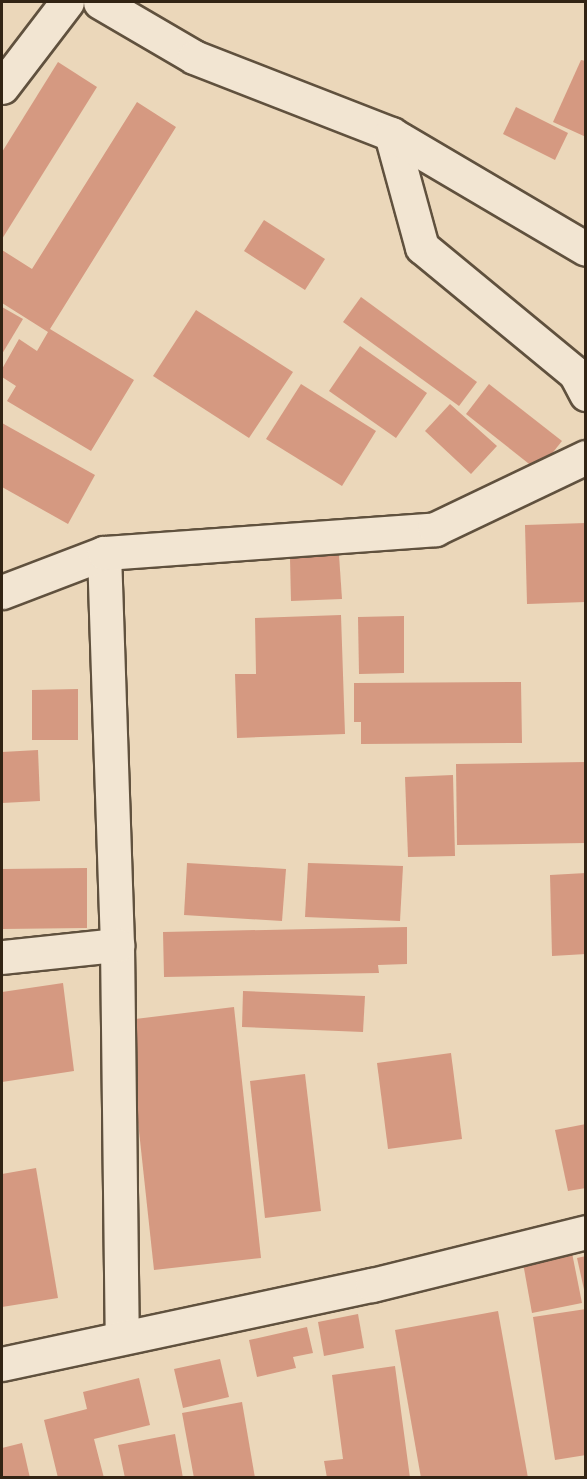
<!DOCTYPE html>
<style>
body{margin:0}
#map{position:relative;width:587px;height:1479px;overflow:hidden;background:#ebd7ba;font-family:"Sorts Mill Goudy",serif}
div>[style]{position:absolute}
.building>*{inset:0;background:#d59981}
.roads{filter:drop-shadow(2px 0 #60513e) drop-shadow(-2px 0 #60513e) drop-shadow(0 2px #60513e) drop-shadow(0 -2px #60513e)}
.street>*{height:33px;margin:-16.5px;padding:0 16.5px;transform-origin:16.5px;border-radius:16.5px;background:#f2e5d2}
span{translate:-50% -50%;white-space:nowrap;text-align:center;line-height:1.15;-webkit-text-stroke:6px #f2e5d2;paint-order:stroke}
.frame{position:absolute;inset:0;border:3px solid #322414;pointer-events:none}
</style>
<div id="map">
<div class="building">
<i style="clip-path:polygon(581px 60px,586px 61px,586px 137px,553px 122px)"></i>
<i style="clip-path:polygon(58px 62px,97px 87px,2px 239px,2px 152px)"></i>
<i style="clip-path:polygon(137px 102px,176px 127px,50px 329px,134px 380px,91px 451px,7px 401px,16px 386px,2px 377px,2px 369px,19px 339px,37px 351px,48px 332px,2px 303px,2px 250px,32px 269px)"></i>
<i style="clip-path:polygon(516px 107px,568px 133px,555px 160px,503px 134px)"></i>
<i style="clip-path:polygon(264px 220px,325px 259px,305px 290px,244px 251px)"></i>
<i style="clip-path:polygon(361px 297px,477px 382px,459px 406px,343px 322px)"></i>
<i style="clip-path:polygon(2px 307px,23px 319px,2px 354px)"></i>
<i style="clip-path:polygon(196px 310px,293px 372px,249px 438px,153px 376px)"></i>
<i style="clip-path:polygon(360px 346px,427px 393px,396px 438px,329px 391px)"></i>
<i style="clip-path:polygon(301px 384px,376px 431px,342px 486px,266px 439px)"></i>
<i style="clip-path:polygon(489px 384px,562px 441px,538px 471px,466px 414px)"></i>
<i style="clip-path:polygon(450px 404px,497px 446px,471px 474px,425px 431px)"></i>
<i style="clip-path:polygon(2px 423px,95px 475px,68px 524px,2px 487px)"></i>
<i style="clip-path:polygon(586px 523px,586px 602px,527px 604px,525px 525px)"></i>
<i style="clip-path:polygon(339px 555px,342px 599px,291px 601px,290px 558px)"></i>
<i style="clip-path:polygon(341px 615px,345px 734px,237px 738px,235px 674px,256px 674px,255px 618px)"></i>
<i style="clip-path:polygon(404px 616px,404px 673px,359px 674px,358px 617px)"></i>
<i style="clip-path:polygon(521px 682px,522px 743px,361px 744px,361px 722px,354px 722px,354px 683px)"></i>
<i style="clip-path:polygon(78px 689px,78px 740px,32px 740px,32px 690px)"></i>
<i style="clip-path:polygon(38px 750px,40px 801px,2px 803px,2px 752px)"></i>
<i style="clip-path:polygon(586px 762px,586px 843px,457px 845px,456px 764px)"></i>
<i style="clip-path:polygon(453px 775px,455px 856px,408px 857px,405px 777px)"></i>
<i style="clip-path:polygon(187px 863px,286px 869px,282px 921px,184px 915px)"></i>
<i style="clip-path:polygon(308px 863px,403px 866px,400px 921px,305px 917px)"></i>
<i style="clip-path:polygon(87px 868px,87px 928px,2px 929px,2px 869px)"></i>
<i style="clip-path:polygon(586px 873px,586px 954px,552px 956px,550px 875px)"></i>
<i style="clip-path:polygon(407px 927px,407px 964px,378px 965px,379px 973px,164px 977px,163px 932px)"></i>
<i style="clip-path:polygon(63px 983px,74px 1071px,2px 1082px,2px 992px)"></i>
<i style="clip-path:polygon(243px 991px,365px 996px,363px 1032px,242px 1027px)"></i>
<i style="clip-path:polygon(234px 1007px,261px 1258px,154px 1270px,127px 1020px)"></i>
<i style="clip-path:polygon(451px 1053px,462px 1139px,388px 1149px,377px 1063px)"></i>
<i style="clip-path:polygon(305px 1074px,321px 1211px,265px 1218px,250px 1081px)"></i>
<i style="clip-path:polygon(586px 1124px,586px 1188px,568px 1191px,555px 1130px)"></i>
<i style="clip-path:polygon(36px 1168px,58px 1298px,2px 1307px,2px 1174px)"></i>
<i style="clip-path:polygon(572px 1253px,582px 1303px,532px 1313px,523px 1263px)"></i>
<i style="clip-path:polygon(586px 1256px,586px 1294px,585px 1294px,577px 1258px)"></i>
<i style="clip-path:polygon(586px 1309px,586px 1455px,555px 1460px,533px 1317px)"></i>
<i style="clip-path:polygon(498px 1311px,528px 1478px,421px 1478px,395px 1330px)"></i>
<i style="clip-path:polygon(358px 1314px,364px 1348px,324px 1356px,318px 1322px)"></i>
<i style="clip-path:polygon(307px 1327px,313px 1353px,293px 1357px,296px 1368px,257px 1377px,249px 1340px)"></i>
<i style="clip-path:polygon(220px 1359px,229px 1397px,183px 1408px,174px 1369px)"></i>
<i style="clip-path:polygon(395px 1366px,410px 1478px,327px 1478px,324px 1461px,343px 1459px,332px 1375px)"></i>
<i style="clip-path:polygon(139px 1378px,150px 1425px,94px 1439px,104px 1478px,58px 1478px,44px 1420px,87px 1409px,83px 1392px)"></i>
<i style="clip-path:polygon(242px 1402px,255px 1478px,194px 1478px,182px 1413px)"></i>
<i style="clip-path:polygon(175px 1434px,183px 1478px,125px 1478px,118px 1445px)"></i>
<i style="clip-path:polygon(22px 1443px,30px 1478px,2px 1478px,2px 1448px)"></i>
</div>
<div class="roads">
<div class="street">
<i style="left:100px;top:2px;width:109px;rotate:30.3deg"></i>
<i style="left:194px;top:57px;width:212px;rotate:21.3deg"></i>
<i style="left:391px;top:134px;width:117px;rotate:74.7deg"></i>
<i style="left:422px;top:247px;width:198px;rotate:39.5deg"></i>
<i style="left:575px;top:373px;width:24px;rotate:62deg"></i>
<i style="left:2px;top:87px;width:107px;rotate:-52.6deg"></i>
<i style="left:391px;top:134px;width:226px;rotate:30.5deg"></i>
<i style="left:104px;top:553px;width:392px;rotate:88.1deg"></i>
<i style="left:117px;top:945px;width:391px;rotate:89.3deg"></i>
<i style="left:2px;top:592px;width:109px;rotate:-20.9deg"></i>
<i style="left:104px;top:553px;width:332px;rotate:-4.1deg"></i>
<i style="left:435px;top:529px;width:167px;rotate:-25.5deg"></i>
<i style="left:2px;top:957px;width:116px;rotate:-6deg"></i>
<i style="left:2px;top:1364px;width:378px;rotate:-12.1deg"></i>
<i style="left:372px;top:1285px;width:220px;rotate:-13.9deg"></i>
</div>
</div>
<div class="frame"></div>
</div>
